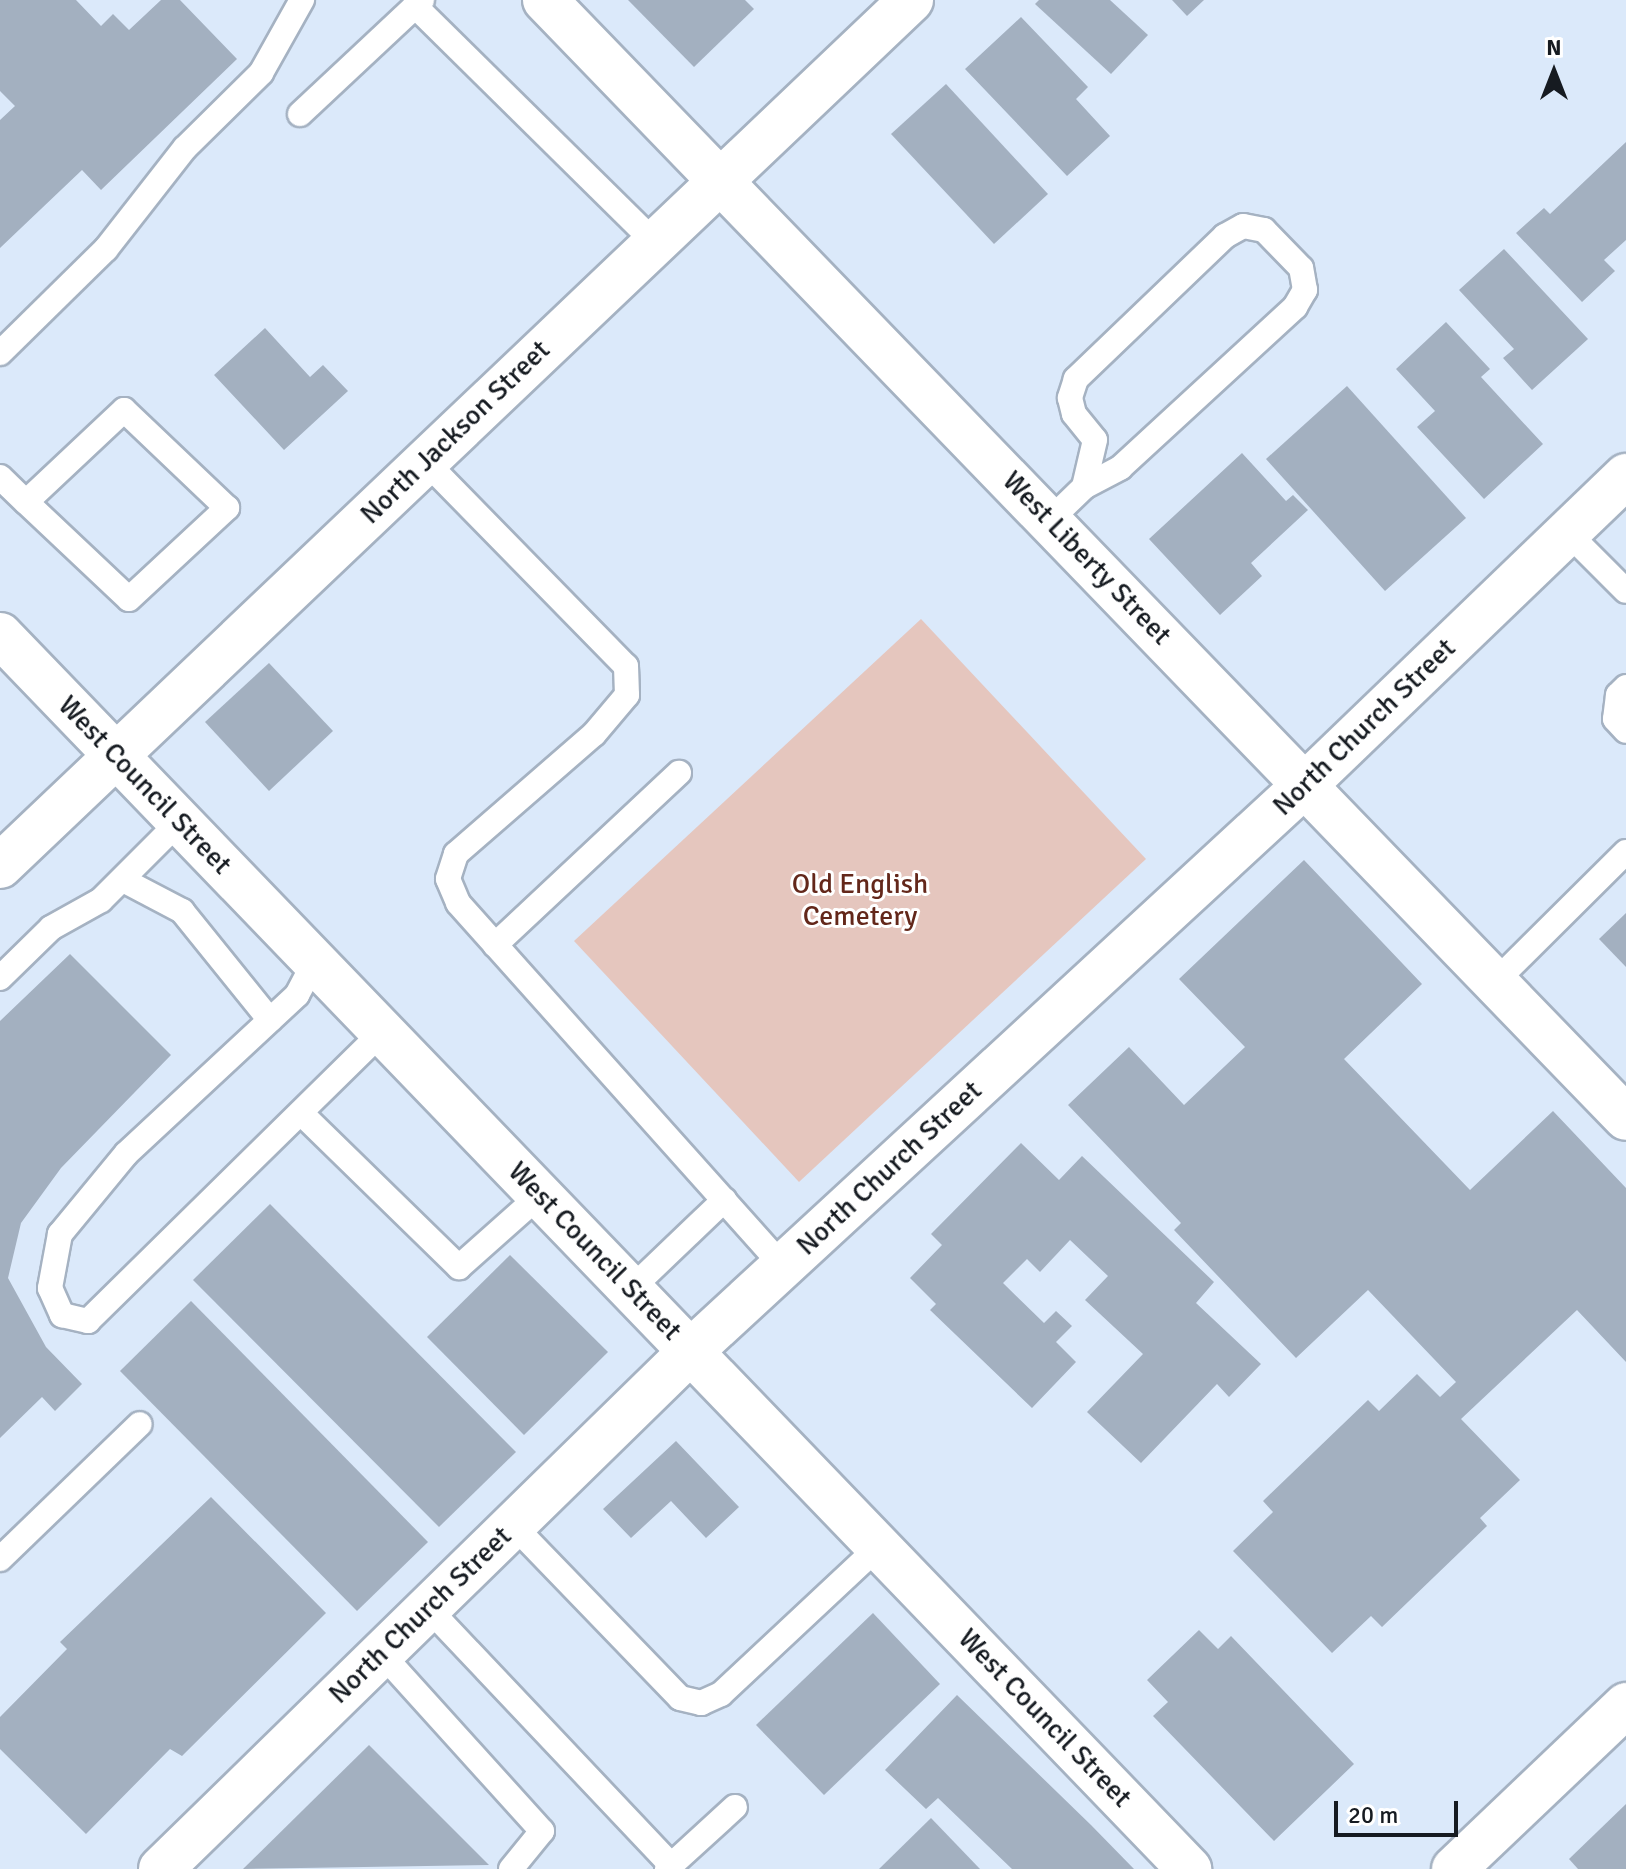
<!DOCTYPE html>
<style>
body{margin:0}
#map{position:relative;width:1626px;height:1869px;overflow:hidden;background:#dbe9fa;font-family:Signika,sans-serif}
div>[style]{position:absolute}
.green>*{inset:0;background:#e5c6be}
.building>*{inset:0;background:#a3b0c0}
.roads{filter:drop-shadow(2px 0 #a5b2c2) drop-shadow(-2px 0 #a5b2c2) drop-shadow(0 2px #a5b2c2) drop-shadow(0 -2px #a5b2c2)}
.service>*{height:24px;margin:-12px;padding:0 12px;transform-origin:12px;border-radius:12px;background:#fff}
.minor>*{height:44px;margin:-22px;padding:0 22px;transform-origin:22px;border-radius:22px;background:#fff}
.primary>*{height:44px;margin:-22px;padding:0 22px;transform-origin:22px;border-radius:22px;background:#fff}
span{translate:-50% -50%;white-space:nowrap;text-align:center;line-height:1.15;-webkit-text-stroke:6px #fff;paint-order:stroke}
.street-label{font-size:28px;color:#161b21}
.park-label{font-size:28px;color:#63271a}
.north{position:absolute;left:1514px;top:32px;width:80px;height:80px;-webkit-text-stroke:6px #fff;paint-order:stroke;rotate:0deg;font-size:22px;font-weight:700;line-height:32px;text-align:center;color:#161b21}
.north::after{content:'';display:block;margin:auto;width:28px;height:36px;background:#161b21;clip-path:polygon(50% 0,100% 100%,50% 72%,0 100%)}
.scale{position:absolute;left:1334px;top:1801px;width:124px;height:36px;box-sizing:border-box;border:4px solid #161b21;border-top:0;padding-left:10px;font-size:24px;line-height:28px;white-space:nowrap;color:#161b21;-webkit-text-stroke:6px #fff;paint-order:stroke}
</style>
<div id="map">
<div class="green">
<i style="clip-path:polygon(921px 619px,1146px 859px,799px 1182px,574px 941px)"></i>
</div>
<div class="building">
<i style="clip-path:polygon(0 0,76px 0,101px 26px,113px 14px,129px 30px,161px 0,180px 0,237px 59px,101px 190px,82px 170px,0 248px,0 120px,15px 106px,0 91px)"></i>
<i style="clip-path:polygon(628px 0,745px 0,754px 9px,694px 67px)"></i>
<i style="clip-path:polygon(1039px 0,1110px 0,1148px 35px,1111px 74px,1035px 4px)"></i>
<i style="clip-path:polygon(1172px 0,1204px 0,1187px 16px)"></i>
<i style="clip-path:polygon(1021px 17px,1088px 87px,1076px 99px,1110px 136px,1067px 176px,965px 69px)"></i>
<i style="clip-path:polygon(946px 84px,1048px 194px,994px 244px,891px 134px)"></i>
<i style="clip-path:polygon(1626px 142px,1626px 240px,1604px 260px,1615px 271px,1582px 302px,1516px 233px,1544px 208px,1550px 214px)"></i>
<i style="clip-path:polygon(1504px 249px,1588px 339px,1532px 390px,1503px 358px,1514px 349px,1459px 290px)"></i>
<i style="clip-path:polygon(1446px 322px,1490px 369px,1481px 377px,1543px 444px,1484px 499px,1417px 427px,1435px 411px,1396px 369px)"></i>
<i style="clip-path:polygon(265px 328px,310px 377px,323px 365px,348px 391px,284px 450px,214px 375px)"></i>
<i style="clip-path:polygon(1347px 386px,1466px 518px,1385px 591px,1266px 459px)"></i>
<i style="clip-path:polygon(1242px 453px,1286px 501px,1293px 495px,1308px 510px,1251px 563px,1262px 576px,1220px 615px,1149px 539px)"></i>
<i style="clip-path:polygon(269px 663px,333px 731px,269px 791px,205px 722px)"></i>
<i style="clip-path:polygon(1304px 860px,1422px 984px,1344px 1059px,1470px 1190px,1553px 1111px,1626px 1188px,1626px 1362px,1577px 1310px,1461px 1419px,1520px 1480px,1480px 1518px,1487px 1526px,1382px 1627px,1371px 1616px,1332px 1653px,1233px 1551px,1273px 1512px,1263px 1501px,1368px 1400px,1379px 1411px,1417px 1374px,1440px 1397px,1456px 1382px,1368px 1290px,1296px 1358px,1174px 1230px,1181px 1223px,1068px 1105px,1129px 1047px,1184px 1105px,1245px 1047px,1179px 979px)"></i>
<i style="clip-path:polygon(1626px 913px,1626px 967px,1599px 939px)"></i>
<i style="clip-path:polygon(70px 954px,171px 1055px,61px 1168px,21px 1223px,8px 1278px,46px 1347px,82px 1384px,55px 1411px,42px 1397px,0 1438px,0 1021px)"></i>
<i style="clip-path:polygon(1021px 1143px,1059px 1180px,1082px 1156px,1214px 1282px,1196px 1303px,1261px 1364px,1229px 1397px,1217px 1384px,1141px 1463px,1087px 1412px,1143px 1354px,1085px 1300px,1108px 1276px,1070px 1240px,1040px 1272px,1027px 1259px,1003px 1283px,1044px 1323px,1056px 1311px,1072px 1326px,1056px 1342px,1076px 1362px,1032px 1408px,930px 1310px,936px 1304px,910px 1278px,942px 1245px,931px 1234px)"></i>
<i style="clip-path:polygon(270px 1204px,516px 1452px,439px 1527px,193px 1280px)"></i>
<i style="clip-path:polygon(510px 1255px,608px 1352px,524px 1435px,427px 1337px)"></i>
<i style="clip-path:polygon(191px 1301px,428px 1542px,357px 1611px,120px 1371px)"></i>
<i style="clip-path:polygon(676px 1441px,739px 1507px,706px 1538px,671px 1501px,631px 1538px,603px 1509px)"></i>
<i style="clip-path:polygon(211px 1497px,326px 1613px,182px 1756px,170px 1749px,86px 1834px,0 1749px,0 1717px,67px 1649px,60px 1642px)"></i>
<i style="clip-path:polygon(873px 1613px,940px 1684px,824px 1795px,756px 1725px)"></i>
<i style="clip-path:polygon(1199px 1630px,1218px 1649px,1231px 1636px,1354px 1764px,1274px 1841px,1153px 1716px,1168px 1702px,1147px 1680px)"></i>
<i style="clip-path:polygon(957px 1695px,1091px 1825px,1134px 1869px,1012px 1869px,938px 1798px,926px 1809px,885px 1770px)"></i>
<i style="clip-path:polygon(369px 1745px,489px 1865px,243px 1869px)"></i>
<i style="clip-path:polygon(1626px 1804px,1626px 1869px,1578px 1869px,1569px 1859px)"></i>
<i style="clip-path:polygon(931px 1818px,980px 1869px,879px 1869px)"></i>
</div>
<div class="roads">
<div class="service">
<i style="left:415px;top:6px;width:336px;rotate:44.6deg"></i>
<i style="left:300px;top:114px;width:167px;rotate:-43.1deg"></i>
<i style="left:0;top:353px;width:148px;rotate:-44.5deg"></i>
<i style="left:106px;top:249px;width:128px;rotate:-52deg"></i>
<i style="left:185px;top:148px;width:107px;rotate:-44.6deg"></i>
<i style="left:261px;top:73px;width:84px;rotate:-60.7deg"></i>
<i style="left:425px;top:461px;width:287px;rotate:45.6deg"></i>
<i style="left:626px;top:666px;width:29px;rotate:88deg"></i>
<i style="left:627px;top:695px;width:51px;rotate:130.2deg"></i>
<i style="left:594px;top:734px;width:183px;rotate:139deg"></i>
<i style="left:456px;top:854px;width:26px;rotate:108deg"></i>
<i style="left:448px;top:879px;width:26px;rotate:67deg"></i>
<i style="left:458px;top:903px;width:487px;rotate:48.2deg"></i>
<i style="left:0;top:477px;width:36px;rotate:44deg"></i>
<i style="left:26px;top:502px;width:141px;rotate:43.3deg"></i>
<i style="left:129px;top:599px;width:134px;rotate:-42.9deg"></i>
<i style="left:227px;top:508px;width:142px;rotate:-136.4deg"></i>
<i style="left:124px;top:410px;width:134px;rotate:136.8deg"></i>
<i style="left:1050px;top:520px;width:47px;rotate:-44.1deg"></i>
<i style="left:1084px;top:487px;width:41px;rotate:-27.8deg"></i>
<i style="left:1120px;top:468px;width:238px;rotate:-42.6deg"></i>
<i style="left:1295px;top:307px;width:20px;rotate:-60deg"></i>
<i style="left:1305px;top:290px;width:22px;rotate:-100deg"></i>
<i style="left:1301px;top:268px;width:53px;rotate:-134.2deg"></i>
<i style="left:1264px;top:230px;width:21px;rotate:-169deg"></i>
<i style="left:1243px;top:226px;width:21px;rotate:151deg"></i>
<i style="left:1225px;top:236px;width:207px;rotate:136.2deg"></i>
<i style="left:1076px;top:379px;width:20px;rotate:108deg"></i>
<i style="left:1070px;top:398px;width:16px;rotate:76deg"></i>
<i style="left:1074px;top:414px;width:33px;rotate:51deg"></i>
<i style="left:1095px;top:440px;width:48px;rotate:103.2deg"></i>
<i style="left:1567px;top:532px;width:83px;rotate:45deg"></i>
<i style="left:1626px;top:687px;width:11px;rotate:135deg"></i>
<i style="left:1618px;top:695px;width:24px;rotate:97deg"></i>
<i style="left:1615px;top:719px;width:16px;rotate:47deg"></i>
<i style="left:123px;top:880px;width:67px;rotate:27.7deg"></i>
<i style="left:182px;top:911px;width:140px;rotate:51.1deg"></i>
<i style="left:495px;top:945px;width:252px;rotate:-43.1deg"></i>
<i style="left:315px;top:961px;width:38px;rotate:118deg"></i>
<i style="left:297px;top:995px;width:233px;rotate:137.1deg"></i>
<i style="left:126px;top:1154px;width:104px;rotate:129.5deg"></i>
<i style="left:60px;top:1234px;width:55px;rotate:100.5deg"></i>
<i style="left:50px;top:1288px;width:30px;rotate:66deg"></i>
<i style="left:62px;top:1315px;width:27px;rotate:13deg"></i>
<i style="left:88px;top:1321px;width:414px;rotate:-44.5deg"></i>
<i style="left:0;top:978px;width:71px;rotate:-44.4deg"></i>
<i style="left:51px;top:928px;width:57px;rotate:-29.2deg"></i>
<i style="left:101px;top:900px;width:112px;rotate:-45deg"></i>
<i style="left:1496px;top:981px;width:183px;rotate:-44.8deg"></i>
<i style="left:303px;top:1115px;width:218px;rotate:44.3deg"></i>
<i style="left:459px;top:1267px;width:108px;rotate:-41.6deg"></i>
<i style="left:631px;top:1289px;width:129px;rotate:-43.7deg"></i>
<i style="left:513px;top:1525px;width:240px;rotate:46deg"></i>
<i style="left:680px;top:1698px;width:22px;rotate:13deg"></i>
<i style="left:701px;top:1703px;width:22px;rotate:-24deg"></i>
<i style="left:721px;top:1694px;width:216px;rotate:-43.1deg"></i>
<i style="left:0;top:1559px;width:194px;rotate:-44deg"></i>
<i style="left:428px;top:1608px;width:354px;rotate:46.6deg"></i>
<i style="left:381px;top:1653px;width:240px;rotate:47.9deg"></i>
<i style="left:542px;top:1831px;width:49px;rotate:129.2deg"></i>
<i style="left:667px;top:1869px;width:92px;rotate:-42.4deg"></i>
</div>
<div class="minor">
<i style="left:545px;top:0;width:1555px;rotate:45.96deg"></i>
<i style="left:0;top:635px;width:1714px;rotate:46.06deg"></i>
<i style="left:0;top:866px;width:1257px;rotate:-43.55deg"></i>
<i style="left:161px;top:1869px;width:741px;rotate:-44.34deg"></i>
<i style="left:691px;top:1351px;width:838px;rotate:-42.68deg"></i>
<i style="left:1307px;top:783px;width:443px;rotate:-43.9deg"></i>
</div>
<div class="primary">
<i style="left:1454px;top:1869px;width:238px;rotate:-43.6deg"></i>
</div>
</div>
<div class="street-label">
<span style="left:455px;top:432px;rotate:-44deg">North Jackson Street</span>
<span style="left:1087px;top:558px;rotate:46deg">West Liberty Street</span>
<span style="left:1364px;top:727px;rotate:-44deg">North Church Street</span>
<span style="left:145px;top:785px;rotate:46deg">West Council Street</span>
<span style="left:889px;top:1168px;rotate:-43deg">North Church Street</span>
<span style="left:595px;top:1251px;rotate:46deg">West Council Street</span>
<span style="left:420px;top:1615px;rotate:-44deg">North Church Street</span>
<span style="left:1045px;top:1718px;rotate:46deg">West Council Street</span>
</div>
<div class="park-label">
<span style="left:860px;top:900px">Old English<br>Cemetery</span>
</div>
<div class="north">N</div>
<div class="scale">20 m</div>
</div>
